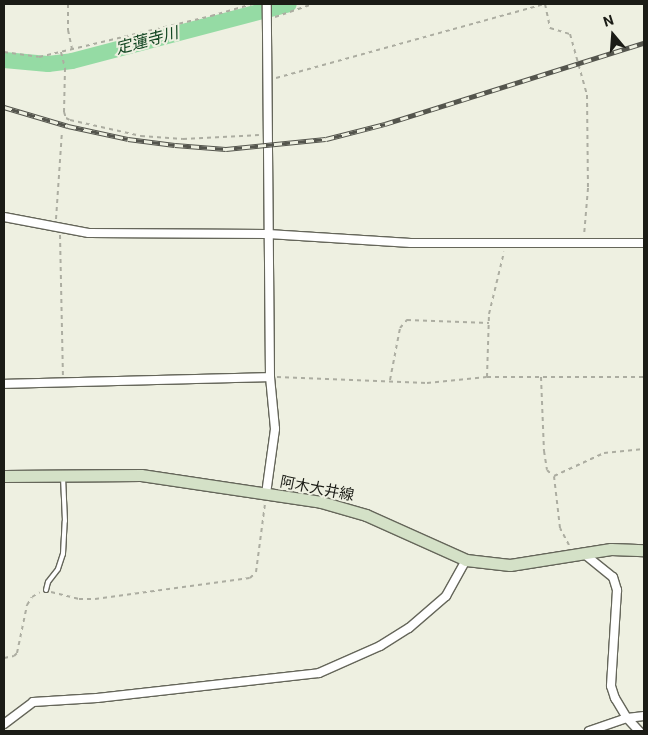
<!DOCTYPE html>
<meta charset="utf-8">
<style>
body{margin:0}
#map{position:relative;width:648px;height:735px;overflow:hidden;background:#eef0e1;font-family:Roboto,"Noto Sans JP",sans-serif}
div>[style]{position:absolute}
.river>*{height:16px;margin:-8px;padding:0 8px;transform-origin:8px;border-radius:8px;background:#95dba4}
.path>*{height:2px;margin-top:-1px;transform-origin:0;background:repeating-linear-gradient(90deg,#acada1 0 4px,transparent 0 8px)}
.roads{filter:drop-shadow(1px 0 #65665a) drop-shadow(-1px 0 #65665a) drop-shadow(0 1px #65665a) drop-shadow(0 -1px #65665a)}
.lane>*{height:4px;margin:-2px;padding:0 2px;transform-origin:2px;border-radius:2px;background:#fff}
.street>*{height:8px;margin:-4px;padding:0 4px;transform-origin:4px;border-radius:4px;background:#fff}
.secondary>*{height:11px;margin:-5.5px;padding:0 5.5px;transform-origin:5.5px;border-radius:5.5px;background:#d4e1c7}
.rail>*{height:4.5px;margin-top:-2.25px;transform-origin:0;background:repeating-linear-gradient(90deg,#eef0e1 0 8px,#54554d 0 16px);box-sizing:border-box;border-block:1px solid #54554d}
span{translate:-50% -50%;white-space:nowrap;text-align:center;line-height:1.15;-webkit-text-stroke:4px #eef0e1;paint-order:stroke}
.street-label{font-size:15px;color:#1b1c16}
.water-label{font-size:16px;color:#114521;font-style:italic}
.frame{position:absolute;inset:0;border:5px solid #1b1c16;pointer-events:none}
.north{position:absolute;left:588px;top:10px;width:50px;height:50px;-webkit-text-stroke:4px #eef0e1;paint-order:stroke;rotate:342deg;font-size:14px;font-weight:700;line-height:20px;text-align:center;color:#1b1c16}
.north::after{content:'';display:block;margin:auto;width:18px;height:22px;background:#1b1c16;clip-path:polygon(50% 0,100% 100%,50% 72%,0 100%)}
</style>
<div id="map">
<div class="river">
<i style="left:4px;top:60px;width:44px;rotate:5.2deg"></i>
<i style="left:48px;top:64px;width:24px;rotate:-7deg"></i>
<i style="left:72px;top:61px;width:224px;rotate:-14.7deg"></i>
</div>
<div class="path">
<i style="left:68px;top:4px;width:26px;rotate:90deg"></i>
<i style="left:68px;top:30px;width:19px;rotate:78deg"></i>
<i style="left:545px;top:4px;width:25px;rotate:78deg"></i>
<i style="left:550px;top:28px;width:21px;rotate:17deg"></i>
<i style="left:570px;top:34px;width:63px;rotate:74.4deg"></i>
<i style="left:587px;top:95px;width:93px;rotate:89.4deg"></i>
<i style="left:588px;top:188px;width:48px;rotate:94.8deg"></i>
<i style="left:275px;top:17px;width:40px;rotate:-18.9deg"></i>
<i style="left:4px;top:52px;width:35px;rotate:8deg"></i>
<i style="left:39px;top:57px;width:177px;rotate:-13.4deg"></i>
<i style="left:211px;top:16px;width:43px;rotate:-16.3deg"></i>
<i style="left:61px;top:52px;width:16px;rotate:76deg"></i>
<i style="left:65px;top:68px;width:44px;rotate:91.3deg"></i>
<i style="left:64px;top:112px;width:6px;rotate:72deg"></i>
<i style="left:66px;top:118px;width:4px;rotate:27deg"></i>
<i style="left:70px;top:120px;width:73px;rotate:12.7deg"></i>
<i style="left:141px;top:136px;width:42px;rotate:4.1deg"></i>
<i style="left:183px;top:139px;width:76px;rotate:-3deg"></i>
<i style="left:276px;top:78px;width:279px;rotate:-15.4deg"></i>
<i style="left:56px;top:219px;width:88px;rotate:-86.1deg"></i>
<i style="left:60px;top:235px;width:140px;rotate:88.8deg"></i>
<i style="left:277px;top:377px;width:150px;rotate:2.3deg"></i>
<i style="left:427px;top:383px;width:60px;rotate:-5.7deg"></i>
<i style="left:487px;top:377px;width:157px"></i>
<i style="left:487px;top:377px;width:63px;rotate:-88.2deg"></i>
<i style="left:489px;top:314px;width:64px;rotate:-76.4deg"></i>
<i style="left:541px;top:377px;width:74px;rotate:87.7deg"></i>
<i style="left:544px;top:451px;width:19px;rotate:81deg"></i>
<i style="left:547px;top:470px;width:8px;rotate:45deg"></i>
<i style="left:390px;top:380px;width:53px;rotate:-79.1deg"></i>
<i style="left:400px;top:328px;width:11px;rotate:-49deg"></i>
<i style="left:407px;top:320px;width:82px;rotate:2.1deg"></i>
<i style="left:569px;top:545px;width:19px;rotate:-118deg"></i>
<i style="left:560px;top:528px;width:52px;rotate:-96.6deg"></i>
<i style="left:554px;top:476px;width:55px;rotate:-24.7deg"></i>
<i style="left:604px;top:453px;width:40px;rotate:-5.7deg"></i>
<i style="left:51px;top:592px;width:29px;rotate:14deg"></i>
<i style="left:79px;top:599px;width:16px"></i>
<i style="left:95px;top:599px;width:156px;rotate:-7.7deg"></i>
<i style="left:250px;top:578px;width:8px;rotate:-45deg"></i>
<i style="left:256px;top:572px;width:69px;rotate:-82.5deg"></i>
<i style="left:4px;top:658px;width:10px;rotate:-11deg"></i>
<i style="left:14px;top:656px;width:4px;rotate:-45deg"></i>
<i style="left:17px;top:653px;width:49px;rotate:-78.2deg"></i>
<i style="left:27px;top:605px;width:9px;rotate:-58deg"></i>
<i style="left:32px;top:597px;width:9px;rotate:-32deg"></i>
</div>
<div class="roads">
<div class="lane">
<i style="left:46px;top:590px;width:8px;rotate:-76deg"></i>
<i style="left:48px;top:582px;width:16px;rotate:-52deg"></i>
<i style="left:58px;top:569px;width:16px;rotate:-72deg"></i>
<i style="left:63px;top:554px;width:33px;rotate:-87deg"></i>
<i style="left:65px;top:521px;width:44px;rotate:-92.6deg"></i>
</div>
<div class="street">
<i style="left:4px;top:217px;width:86px;rotate:10.7deg"></i>
<i style="left:89px;top:233px;width:179px;rotate:0.3deg"></i>
<i style="left:268px;top:234px;width:143px;rotate:3.6deg"></i>
<i style="left:411px;top:243px;width:233px"></i>
<i style="left:4px;top:384px;width:266px;rotate:-1.5deg"></i>
<i style="left:266px;top:494px;width:66px;rotate:-82.1deg"></i>
<i style="left:275px;top:429px;width:52px;rotate:-95.5deg"></i>
<i style="left:270px;top:377px;width:373px;rotate:-90.5deg"></i>
<i style="left:583px;top:553px;width:38px;rotate:39deg"></i>
<i style="left:613px;top:577px;width:14px;rotate:73deg"></i>
<i style="left:617px;top:590px;width:96px;rotate:93.6deg"></i>
<i style="left:611px;top:686px;width:13px;rotate:72deg"></i>
<i style="left:615px;top:698px;width:23px;rotate:59deg"></i>
<i style="left:627px;top:718px;width:18px;rotate:47deg"></i>
<i style="left:4px;top:724px;width:36px;rotate:-37deg"></i>
<i style="left:33px;top:702px;width:64px;rotate:-3.6deg"></i>
<i style="left:97px;top:698px;width:223px;rotate:-6.4deg"></i>
<i style="left:319px;top:673px;width:67px;rotate:-23.9deg"></i>
<i style="left:380px;top:646px;width:34px;rotate:-32deg"></i>
<i style="left:409px;top:628px;width:49px;rotate:-40.9deg"></i>
<i style="left:446px;top:596px;width:41px;rotate:-60.9deg"></i>
<i style="left:589px;top:731px;width:40px;rotate:-18.9deg"></i>
<i style="left:627px;top:718px;width:17px;rotate:-7deg"></i>
</div>
<div class="secondary">
<i style="left:4px;top:476px;width:137px;rotate:-0.4deg"></i>
<i style="left:141px;top:475px;width:182px;rotate:8.5deg"></i>
<i style="left:321px;top:502px;width:47px;rotate:16.1deg"></i>
<i style="left:366px;top:515px;width:110px;rotate:24.2deg"></i>
<i style="left:466px;top:560px;width:44px;rotate:6.5deg"></i>
<i style="left:510px;top:565px;width:102px;rotate:-9deg"></i>
<i style="left:611px;top:549px;width:33px;rotate:2deg"></i>
</div>
</div>
<div class="rail">
<i style="left:4px;top:107px;width:67px;rotate:16.5deg"></i>
<i style="left:68px;top:126px;width:61px;rotate:12.2deg"></i>
<i style="left:128px;top:139px;width:47px;rotate:7.3deg"></i>
<i style="left:175px;top:145px;width:51px;rotate:4.5deg"></i>
<i style="left:226px;top:149px;width:100px;rotate:-5.7deg"></i>
<i style="left:326px;top:139px;width:61px;rotate:-14.3deg"></i>
<i style="left:385px;top:124px;width:271px;rotate:-17.4deg"></i>
</div>
<div class="street-label">
<span style="left:317px;top:489px;rotate:11deg">阿木大井線</span>
</div>
<div class="water-label">
<span style="left:147px;top:41px;rotate:-15deg">定蓮寺川</span>
</div>
<div class="frame"></div>
<div class="north">N</div>
</div>
